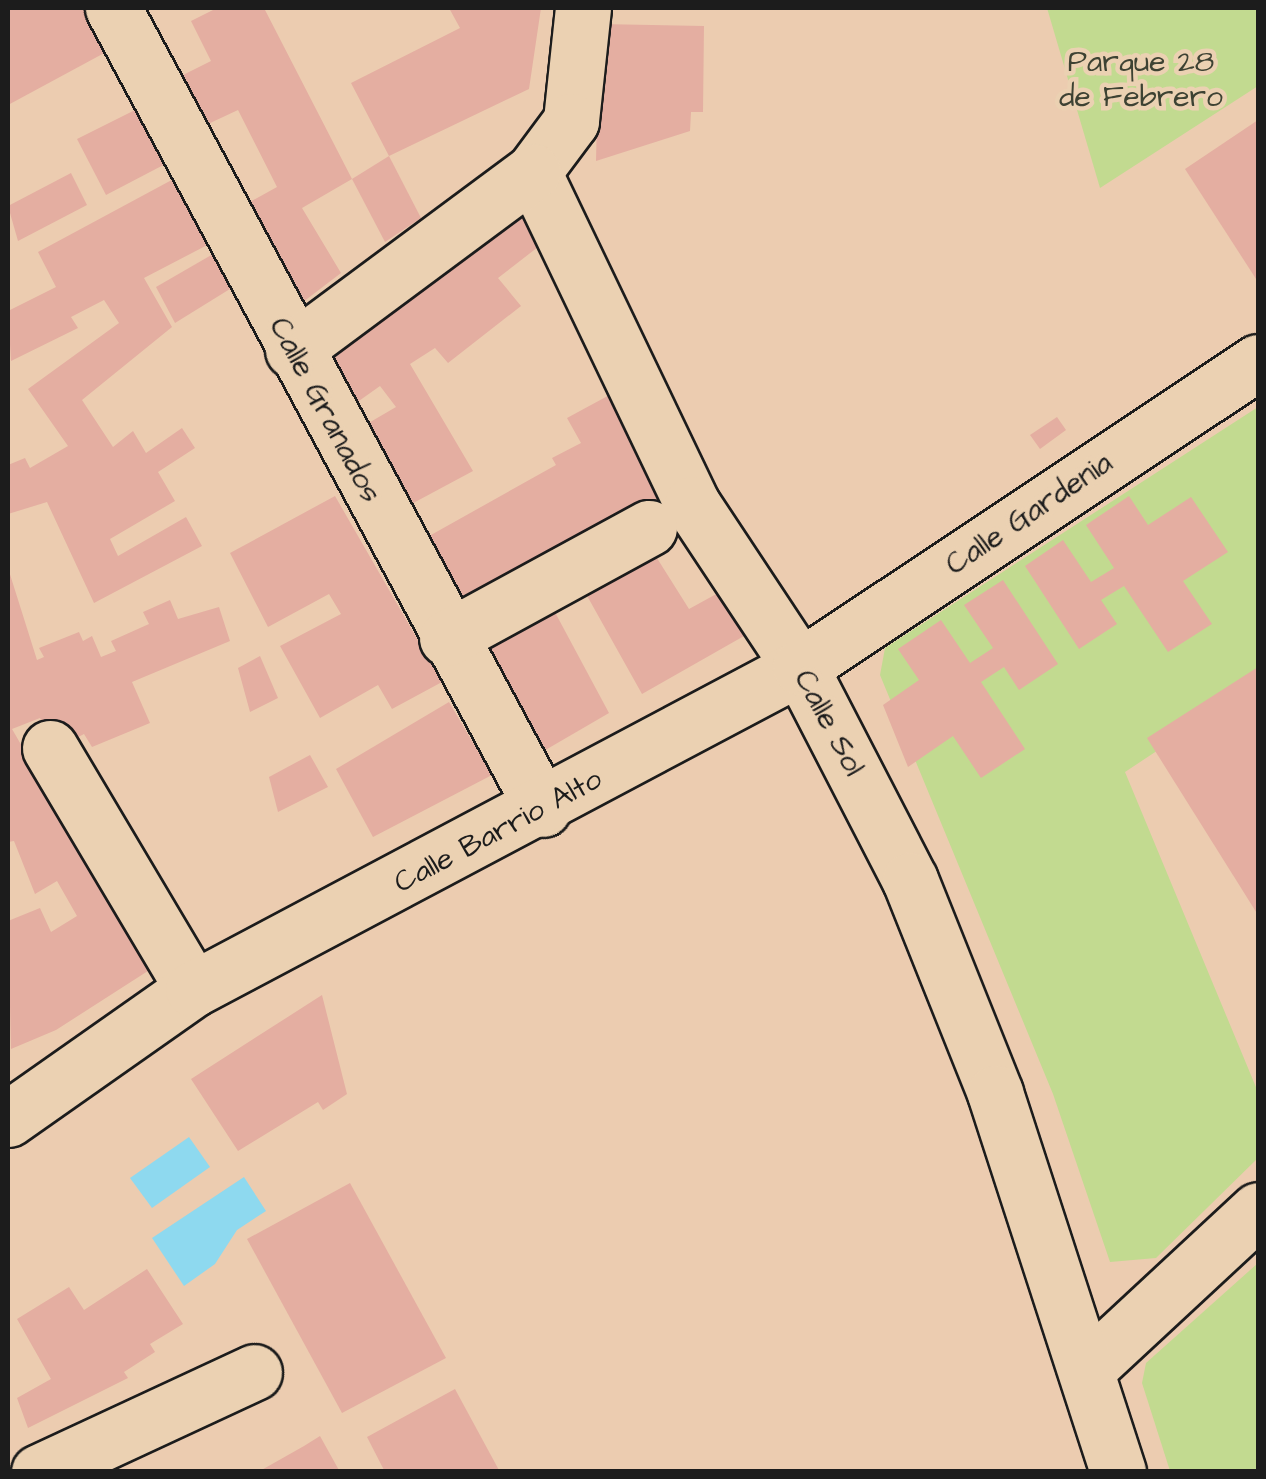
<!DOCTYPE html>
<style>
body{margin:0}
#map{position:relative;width:1266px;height:1479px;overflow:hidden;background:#ecccb0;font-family:"Architects Daughter",sans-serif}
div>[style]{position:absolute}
.green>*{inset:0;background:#c2da90}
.water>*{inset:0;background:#8ed9ef}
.building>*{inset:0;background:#e4aea1}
.roads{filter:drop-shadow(2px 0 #1c1c1c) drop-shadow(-2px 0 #1c1c1c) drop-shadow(0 2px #1c1c1c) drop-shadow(0 -2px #1c1c1c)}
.minor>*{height:55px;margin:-27.5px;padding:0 27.5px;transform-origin:27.5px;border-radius:27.5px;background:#ebd1b2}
.tertiary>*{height:55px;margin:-27.5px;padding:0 27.5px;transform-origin:27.5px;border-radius:27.5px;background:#ebd1b2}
span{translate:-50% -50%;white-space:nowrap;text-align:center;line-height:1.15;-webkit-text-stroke:9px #ebd1b2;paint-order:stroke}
.park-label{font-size:30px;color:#3d4233}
.street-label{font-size:30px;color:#1c1c1c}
.frame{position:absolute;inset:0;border:10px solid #1c1c1c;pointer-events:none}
</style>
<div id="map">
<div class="green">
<i style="clip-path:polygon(1047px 8px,1258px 8px,1258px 86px,1100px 188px)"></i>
<i style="clip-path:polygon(1258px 407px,1258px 684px,1125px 772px,1258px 1092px,1258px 1158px,1156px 1258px,1110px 1262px,1053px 1094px,880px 675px,885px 648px)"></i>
<i style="clip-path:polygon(1258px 1263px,1258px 1471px,1170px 1471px,1142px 1383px,1146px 1363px)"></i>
</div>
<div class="water">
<i style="clip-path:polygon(189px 1137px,210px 1167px,152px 1208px,130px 1178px)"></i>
<i style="clip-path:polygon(244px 1177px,266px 1211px,237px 1230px,215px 1264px,184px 1286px,152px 1238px)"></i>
</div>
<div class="building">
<i style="clip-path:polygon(8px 8px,85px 8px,108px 51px,8px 105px)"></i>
<i style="clip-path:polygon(217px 8px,264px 8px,352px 179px,302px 208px,341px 273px,282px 318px,248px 203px,277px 187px,238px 110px,208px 124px,183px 75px,211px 61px,191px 21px)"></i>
<i style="clip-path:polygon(449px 8px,541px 8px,529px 89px,389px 156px,351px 83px,460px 28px)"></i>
<i style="clip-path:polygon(599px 24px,704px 26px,703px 112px,691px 112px,690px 131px,596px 161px)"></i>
<i style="clip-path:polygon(145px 105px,173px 160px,106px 195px,77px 139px)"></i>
<i style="clip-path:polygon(1258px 120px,1258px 282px,1185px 169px)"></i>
<i style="clip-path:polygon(389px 156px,421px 218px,385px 242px,352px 179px)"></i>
<i style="clip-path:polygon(71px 173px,87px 205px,18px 241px,8px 206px)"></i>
<i style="clip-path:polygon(181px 175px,215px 241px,144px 278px,172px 327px,82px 400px,113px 447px,133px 431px,146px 453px,182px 428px,195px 448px,158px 472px,175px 501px,110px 539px,118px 556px,186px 517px,202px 546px,94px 603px,47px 502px,8px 514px,8px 465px,25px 458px,30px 468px,68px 446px,28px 389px,119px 323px,104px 300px,71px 317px,78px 328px,11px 361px,8px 311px,56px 287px,38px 252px)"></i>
<i style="clip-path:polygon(520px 213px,538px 247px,498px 278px,521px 306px,448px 363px,435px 348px,410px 364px,473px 471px,404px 508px,360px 428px,396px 407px,380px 386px,349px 408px,319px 355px,394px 296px,401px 305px)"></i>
<i style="clip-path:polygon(220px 250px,238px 284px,175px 323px,156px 287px)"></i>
<i style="clip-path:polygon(615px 392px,661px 480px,658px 503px,463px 612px,422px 540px,556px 465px,552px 458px,581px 443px,567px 418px)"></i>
<i style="clip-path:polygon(1057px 417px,1066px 430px,1040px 449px,1030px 435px)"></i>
<i style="clip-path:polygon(335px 496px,442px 682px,392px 709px,378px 685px,320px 718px,280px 646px,341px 614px,329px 594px,268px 627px,230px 553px)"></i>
<i style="clip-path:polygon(1129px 496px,1148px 525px,1191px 497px,1228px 552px,1183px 581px,1212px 624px,1168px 652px,1124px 586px,1101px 600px,1117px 624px,1079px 649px,1025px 566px,1063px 540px,1091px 582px,1114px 568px,1086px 525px)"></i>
<i style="clip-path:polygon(650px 547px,689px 609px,720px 592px,744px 636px,642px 694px,581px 585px)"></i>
<i style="clip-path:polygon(8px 568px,37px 660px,44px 657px,39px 648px,79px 632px,83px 641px,92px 636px,101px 657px,116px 651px,111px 641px,149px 624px,143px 612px,170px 600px,178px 619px,219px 607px,230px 641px,132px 682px,150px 723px,92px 747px,84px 734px,55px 749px,40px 718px,12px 729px,151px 969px,56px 1030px,11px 1049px,8px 921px,40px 908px,51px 932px,77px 916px,57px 881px,35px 894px,14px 841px,8px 842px)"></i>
<i style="clip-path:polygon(1003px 580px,1058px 664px,1019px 690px,1004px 667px,981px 682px,1025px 749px,981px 778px,953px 736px,908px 767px,883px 705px,919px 680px,898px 649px,941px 620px,970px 663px,993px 648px,964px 605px)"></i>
<i style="clip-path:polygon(550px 603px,609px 713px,542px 752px,479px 642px)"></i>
<i style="clip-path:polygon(260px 656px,278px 698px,250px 712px,238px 668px)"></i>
<i style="clip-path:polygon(1258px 667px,1258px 915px,1147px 738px)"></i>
<i style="clip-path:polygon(449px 702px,492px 775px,373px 837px,336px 769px)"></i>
<i style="clip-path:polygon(310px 755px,328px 787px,278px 812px,269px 777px)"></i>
<i style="clip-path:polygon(322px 995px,347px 1094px,323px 1110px,318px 1102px,238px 1151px,191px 1079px)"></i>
<i style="clip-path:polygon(350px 1183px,446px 1358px,342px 1413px,247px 1239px)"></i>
<i style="clip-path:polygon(147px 1269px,183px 1324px,150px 1344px,155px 1352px,124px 1372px,128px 1378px,28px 1428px,17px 1398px,51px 1379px,17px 1319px,69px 1287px,84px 1310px)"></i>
<i style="clip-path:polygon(455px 1389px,500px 1472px,385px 1472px,367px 1437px)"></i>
<i style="clip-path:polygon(320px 1436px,340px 1472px,258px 1472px,304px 1446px)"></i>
</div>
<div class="roads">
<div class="minor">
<i style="left:113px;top:8px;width:909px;rotate:61.77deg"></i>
<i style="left:583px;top:8px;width:114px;rotate:96.1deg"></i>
<i style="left:571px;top:121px;width:64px;rotate:126.7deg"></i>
<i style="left:533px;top:172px;width:368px;rotate:64.4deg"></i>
<i style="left:692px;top:504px;width:196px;rotate:56.5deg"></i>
<i style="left:293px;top:350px;width:299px;rotate:-36.6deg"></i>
<i style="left:447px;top:638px;width:230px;rotate:-28.6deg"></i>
<i style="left:50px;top:748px;width:280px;rotate:59.3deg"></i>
<i style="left:1087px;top:1369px;width:233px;rotate:-42.9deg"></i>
<i style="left:39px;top:1472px;width:237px;rotate:-24.9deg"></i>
</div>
<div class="tertiary">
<i style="left:800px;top:667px;width:240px;rotate:62.7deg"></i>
<i style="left:910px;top:880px;width:229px;rotate:68.2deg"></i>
<i style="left:995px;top:1093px;width:398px;rotate:72deg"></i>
<i style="left:8px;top:1119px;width:226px;rotate:-35.1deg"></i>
<i style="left:193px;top:989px;width:687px;rotate:-27.94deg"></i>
<i style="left:800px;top:667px;width:550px;rotate:-33.66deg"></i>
</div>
</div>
<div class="park-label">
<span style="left:1141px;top:79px">Parque 28<br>de Febrero</span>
</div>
<div class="street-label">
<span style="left:325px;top:410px;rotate:62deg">Calle Granados</span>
<span style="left:1029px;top:514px;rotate:-34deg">Calle Gardenia</span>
<span style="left:829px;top:723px;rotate:62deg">Calle Sol</span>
<span style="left:498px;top:831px;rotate:-28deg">Calle Barrio Alto</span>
</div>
<div class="frame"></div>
</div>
